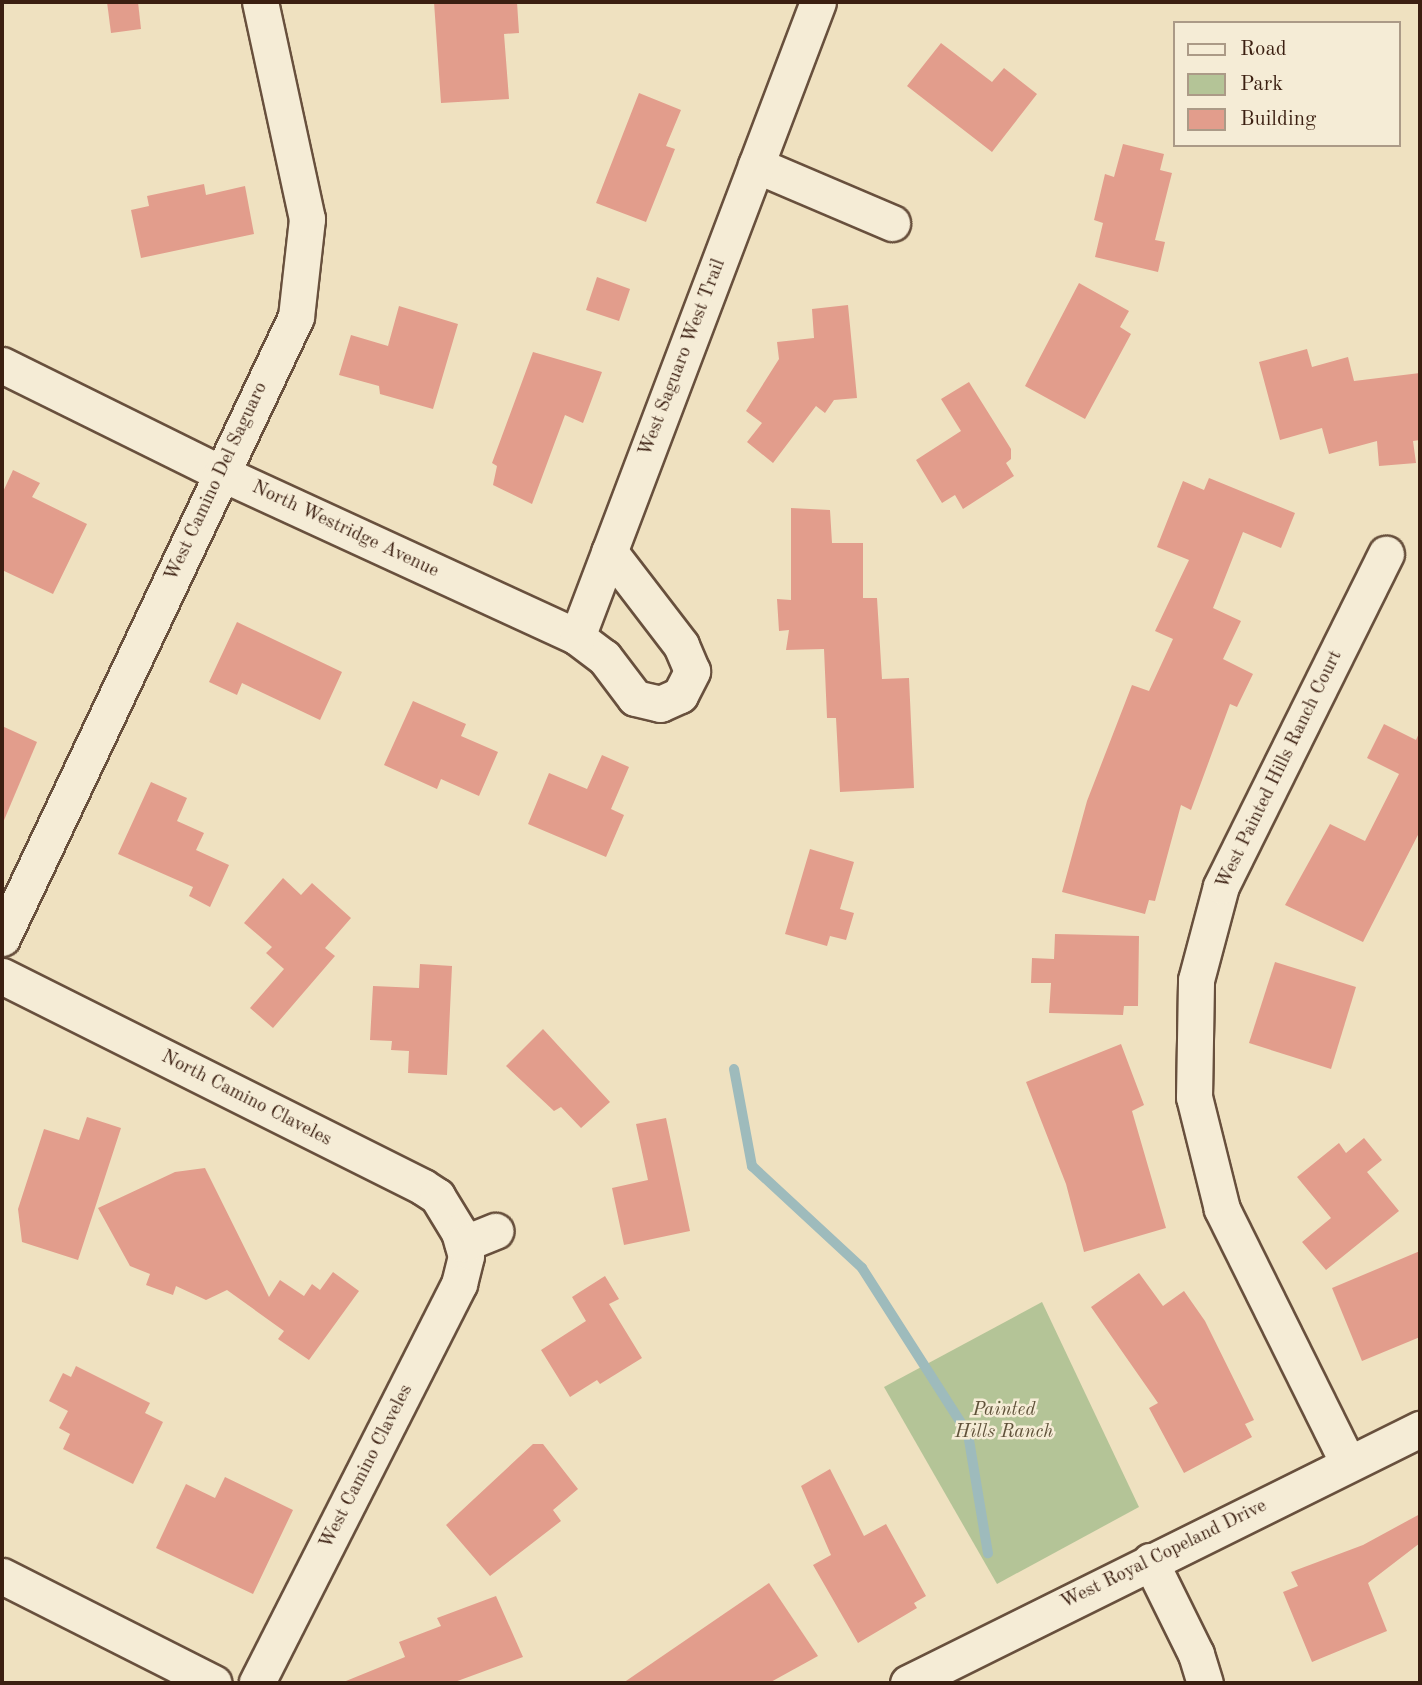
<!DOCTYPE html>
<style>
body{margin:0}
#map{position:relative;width:1422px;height:1685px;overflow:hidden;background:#efe1c0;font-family:"Old Standard TT",serif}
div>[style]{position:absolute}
.green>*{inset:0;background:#b4c497}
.stream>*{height:10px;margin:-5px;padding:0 5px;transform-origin:5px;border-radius:5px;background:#9ebbbc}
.building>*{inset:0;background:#e29d8c}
.roads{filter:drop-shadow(2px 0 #68503d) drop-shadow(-2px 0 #68503d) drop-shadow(0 2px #68503d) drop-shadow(0 -2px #68503d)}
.minor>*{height:35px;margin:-17.5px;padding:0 17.5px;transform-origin:17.5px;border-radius:17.5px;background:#f5ecd6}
span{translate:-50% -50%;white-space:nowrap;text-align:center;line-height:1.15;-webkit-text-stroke:5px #f5ecd6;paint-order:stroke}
.street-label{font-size:19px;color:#3b1f11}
.park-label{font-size:19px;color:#5f5139;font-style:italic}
.frame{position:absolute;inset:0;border:4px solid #3b1f11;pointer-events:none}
.legend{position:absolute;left:1173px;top:21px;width:228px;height:126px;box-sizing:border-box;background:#f5ecd6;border:2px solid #ab9a87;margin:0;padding:9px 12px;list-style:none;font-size:21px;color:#3b1f11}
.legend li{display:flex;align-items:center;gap:14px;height:35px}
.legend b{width:35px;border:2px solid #ab9a87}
</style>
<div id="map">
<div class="green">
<i style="clip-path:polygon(1042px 1302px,1139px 1507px,997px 1584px,884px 1387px)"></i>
</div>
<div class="stream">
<i style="left:734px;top:1069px;width:99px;rotate:79.5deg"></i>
<i style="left:752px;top:1166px;width:150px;rotate:42.8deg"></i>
<i style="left:862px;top:1268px;width:197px;rotate:57.4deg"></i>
<i style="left:968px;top:1434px;width:121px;rotate:80.5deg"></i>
</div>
<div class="building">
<i style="clip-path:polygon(107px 2px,138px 2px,141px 29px,111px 33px)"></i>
<i style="clip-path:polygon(434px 2px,517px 2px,519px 33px,504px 34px,509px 99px,441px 103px)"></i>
<i style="clip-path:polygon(941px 43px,992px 82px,1004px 68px,1037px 94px,992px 152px,907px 86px)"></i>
<i style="clip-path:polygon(639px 93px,681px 110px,666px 146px,675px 149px,646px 222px,596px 203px)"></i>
<i style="clip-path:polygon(1123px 144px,1164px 154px,1160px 170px,1172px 173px,1155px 240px,1165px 242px,1158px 272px,1095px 257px,1103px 223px,1094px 220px,1105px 174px,1114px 177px)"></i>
<i style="clip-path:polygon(204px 184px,206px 195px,245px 186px,254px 234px,141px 258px,131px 210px,149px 206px,147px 196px)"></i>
<i style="clip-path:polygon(597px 277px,630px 289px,619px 321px,586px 310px)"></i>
<i style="clip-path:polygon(1079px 283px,1129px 311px,1120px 327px,1131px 334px,1085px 419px,1025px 386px)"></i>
<i style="clip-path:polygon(848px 305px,857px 398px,834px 400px,825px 413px,816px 406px,773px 463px,747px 442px,762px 423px,746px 411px,779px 359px,777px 342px,814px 338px,812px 309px)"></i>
<i style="clip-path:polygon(399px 306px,458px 324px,433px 409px,380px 394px,379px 386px,339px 375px,351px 335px,388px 346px)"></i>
<i style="clip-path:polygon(1307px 349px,1312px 367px,1348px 357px,1354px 381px,1420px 373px,1420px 440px,1413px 441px,1416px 463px,1379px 466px,1377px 441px,1329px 454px,1322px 428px,1280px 440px,1259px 362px)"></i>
<i style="clip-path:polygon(533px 352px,602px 372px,583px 423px,565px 415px,532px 504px,493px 485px,497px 466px,492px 463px)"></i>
<i style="clip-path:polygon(969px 382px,1011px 449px,1011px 459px,1006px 463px,1014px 476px,963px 509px,955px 495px,942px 503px,916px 460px,961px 431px,941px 399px)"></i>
<i style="clip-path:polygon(13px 470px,40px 483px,32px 497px,87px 524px,53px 594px,2px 570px,2px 494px)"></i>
<i style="clip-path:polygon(1209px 478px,1295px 513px,1281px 548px,1243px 532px,1213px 608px,1241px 621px,1223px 659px,1253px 674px,1237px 707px,1230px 704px,1191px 810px,1181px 805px,1155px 901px,1149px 900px,1145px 914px,1062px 892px,1087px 801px,1132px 685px,1149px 691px,1173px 639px,1155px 631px,1189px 560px,1157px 547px,1183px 481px,1204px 490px)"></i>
<i style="clip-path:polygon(791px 508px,830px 510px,832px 543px,863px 543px,863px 598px,877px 598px,882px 679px,909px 678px,914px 788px,840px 792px,836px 718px,827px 718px,824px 649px,786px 650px,789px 630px,779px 631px,777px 599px,791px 600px)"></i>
<i style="clip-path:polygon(237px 622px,342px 672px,320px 720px,242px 683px,237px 695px,209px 682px)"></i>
<i style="clip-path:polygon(413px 701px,466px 724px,461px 736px,498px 752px,479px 796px,441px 779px,437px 789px,384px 765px)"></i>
<i style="clip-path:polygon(1384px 724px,1416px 740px,1420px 731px,1420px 831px,1363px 942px,1285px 905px,1330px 824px,1365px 841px,1399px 774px,1367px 758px)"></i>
<i style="clip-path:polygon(2px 726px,37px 742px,2px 825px)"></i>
<i style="clip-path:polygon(602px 755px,629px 767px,611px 809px,624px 815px,606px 857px,528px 824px,549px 773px,587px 789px)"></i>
<i style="clip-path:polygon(151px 782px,187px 798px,177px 821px,204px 833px,196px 850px,229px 865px,210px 907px,189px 896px,193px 887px,118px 854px)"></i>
<i style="clip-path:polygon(810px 849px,854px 862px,840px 909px,854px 913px,846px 940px,830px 936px,827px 946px,785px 934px)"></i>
<i style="clip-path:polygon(283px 878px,301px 895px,312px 883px,351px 918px,325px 948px,335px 956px,273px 1028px,250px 1008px,284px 969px,266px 953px,272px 947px,244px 923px)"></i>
<i style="clip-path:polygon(1055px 934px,1139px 936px,1138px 1006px,1124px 1006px,1123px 1015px,1049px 1013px,1051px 983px,1031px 983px,1032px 958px,1054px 959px)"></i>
<i style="clip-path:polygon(1275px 962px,1356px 987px,1331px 1069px,1249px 1043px)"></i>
<i style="clip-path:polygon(420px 964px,452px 966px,447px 1075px,408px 1073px,409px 1051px,391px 1050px,392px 1041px,370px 1040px,373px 986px,419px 988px)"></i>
<i style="clip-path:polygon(543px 1029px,610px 1102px,581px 1128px,561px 1107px,554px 1111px,506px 1066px)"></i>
<i style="clip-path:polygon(1121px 1044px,1144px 1105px,1132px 1111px,1166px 1228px,1084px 1252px,1066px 1184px,1026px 1082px)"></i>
<i style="clip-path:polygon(87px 1117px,121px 1128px,78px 1260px,22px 1242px,18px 1209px,44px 1129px,79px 1140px)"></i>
<i style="clip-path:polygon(666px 1118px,690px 1231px,624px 1245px,612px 1188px,648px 1180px,636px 1124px)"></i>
<i style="clip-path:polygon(1364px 1138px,1382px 1160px,1367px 1172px,1399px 1211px,1326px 1270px,1302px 1242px,1331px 1218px,1297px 1177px,1339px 1143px,1346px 1153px)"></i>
<i style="clip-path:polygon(205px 1168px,269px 1297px,280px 1280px,304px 1296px,312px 1284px,320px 1290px,333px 1272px,359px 1291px,309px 1360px,278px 1339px,284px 1331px,227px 1290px,206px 1300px,176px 1286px,173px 1295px,146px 1285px,150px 1274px,130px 1266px,98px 1208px,175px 1172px)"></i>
<i style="clip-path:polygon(1420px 1251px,1420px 1337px,1362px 1361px,1332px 1288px)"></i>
<i style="clip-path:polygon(1139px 1273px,1163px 1306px,1184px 1291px,1205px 1321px,1254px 1420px,1245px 1424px,1252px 1437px,1184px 1473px,1149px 1408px,1158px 1403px,1091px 1307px)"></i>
<i style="clip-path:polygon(605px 1276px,619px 1299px,609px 1304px,642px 1358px,600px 1384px,597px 1380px,570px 1397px,541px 1350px,586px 1321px,572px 1297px)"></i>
<i style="clip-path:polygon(76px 1366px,150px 1403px,145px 1413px,163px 1422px,133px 1484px,63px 1449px,70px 1434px,59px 1428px,68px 1411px,49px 1401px,63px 1373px,71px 1377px)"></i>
<i style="clip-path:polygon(533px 1444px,543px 1444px,578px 1489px,553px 1510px,561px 1521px,490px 1576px,446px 1525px)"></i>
<i style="clip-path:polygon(830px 1469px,864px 1536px,886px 1524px,926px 1596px,914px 1603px,917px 1608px,858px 1643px,813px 1565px,831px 1555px,801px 1486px)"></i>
<i style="clip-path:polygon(225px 1477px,293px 1510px,253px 1594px,156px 1548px,186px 1484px,215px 1498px)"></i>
<i style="clip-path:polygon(1420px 1514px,1420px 1543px,1368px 1583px,1387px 1631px,1312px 1662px,1283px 1592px,1298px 1586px,1291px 1572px,1363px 1545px)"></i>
<i style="clip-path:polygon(769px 1583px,818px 1656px,769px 1683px,623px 1683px)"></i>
<i style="clip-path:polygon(496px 1596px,523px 1657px,452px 1683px,341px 1683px,405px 1657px,399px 1642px,441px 1626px,437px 1618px)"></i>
</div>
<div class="roads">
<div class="minor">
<i style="left:756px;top:165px;width:148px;rotate:23.1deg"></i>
<i style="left:2px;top:365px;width:244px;rotate:26.3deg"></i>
<i style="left:221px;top:473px;width:392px;rotate:24.7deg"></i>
<i style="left:577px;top:637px;width:34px;rotate:37deg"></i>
<i style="left:604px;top:657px;width:51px;rotate:52.9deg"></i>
<i style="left:635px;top:698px;width:26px;rotate:13deg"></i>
<i style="left:660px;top:704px;width:22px;rotate:-24deg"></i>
<i style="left:680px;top:695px;width:27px;rotate:-63deg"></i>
<i style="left:692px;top:671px;width:28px;rotate:-113deg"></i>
<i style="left:681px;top:645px;width:118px;rotate:-127.5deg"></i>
<i style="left:577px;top:637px;width:679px;rotate:-69.22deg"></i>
<i style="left:2px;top:938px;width:687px;rotate:-64.67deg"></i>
<i style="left:296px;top:317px;width:99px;rotate:-83.6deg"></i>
<i style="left:307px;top:219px;width:222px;rotate:-102.2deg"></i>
<i style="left:2px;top:976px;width:471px;rotate:26.6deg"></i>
<i style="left:423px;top:1187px;width:17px;rotate:33deg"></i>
<i style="left:437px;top:1196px;width:42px;rotate:58.6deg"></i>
<i style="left:459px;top:1232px;width:25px;rotate:74deg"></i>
<i style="left:466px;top:1256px;width:29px;rotate:104deg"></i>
<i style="left:459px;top:1284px;width:447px;rotate:116.9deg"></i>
<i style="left:463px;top:1244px;width:35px;rotate:-22deg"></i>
<i style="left:1348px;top:1463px;width:284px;rotate:-116.4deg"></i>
<i style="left:1222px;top:1209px;width:115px;rotate:-104deg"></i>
<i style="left:1194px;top:1097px;width:117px;rotate:-89deg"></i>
<i style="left:1196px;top:980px;width:97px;rotate:-75.1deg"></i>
<i style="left:1221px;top:886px;width:371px;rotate:-63.6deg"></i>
<i style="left:1150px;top:1561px;width:104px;rotate:63.7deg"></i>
<i style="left:1196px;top:1654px;width:30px;rotate:73deg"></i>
<i style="left:2px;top:1576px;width:237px;rotate:26.8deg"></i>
<i style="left:908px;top:1683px;width:572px;rotate:-26.39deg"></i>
</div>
</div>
<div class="street-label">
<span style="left:683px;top:358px;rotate:-69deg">West Saguaro West Trail</span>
<span style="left:217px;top:482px;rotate:-65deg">West Camino Del Saguaro</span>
<span style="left:345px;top:530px;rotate:25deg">North Westridge Avenue</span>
<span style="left:1280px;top:770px;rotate:-64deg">West Painted Hills Ranch Court</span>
<span style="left:246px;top:1099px;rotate:27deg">North Camino Claveles</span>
<span style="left:367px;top:1467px;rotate:-63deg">West Camino Claveles</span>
<span style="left:1164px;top:1555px;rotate:-26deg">West Royal Copeland Drive</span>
</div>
<div class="park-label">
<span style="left:1004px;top:1422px">Painted<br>Hills Ranch</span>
</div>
<div class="frame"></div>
<ul class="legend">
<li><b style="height:9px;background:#f5ecd6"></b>Road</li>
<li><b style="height:19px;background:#b4c497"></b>Park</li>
<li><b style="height:19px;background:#e29d8c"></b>Building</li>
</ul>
</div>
